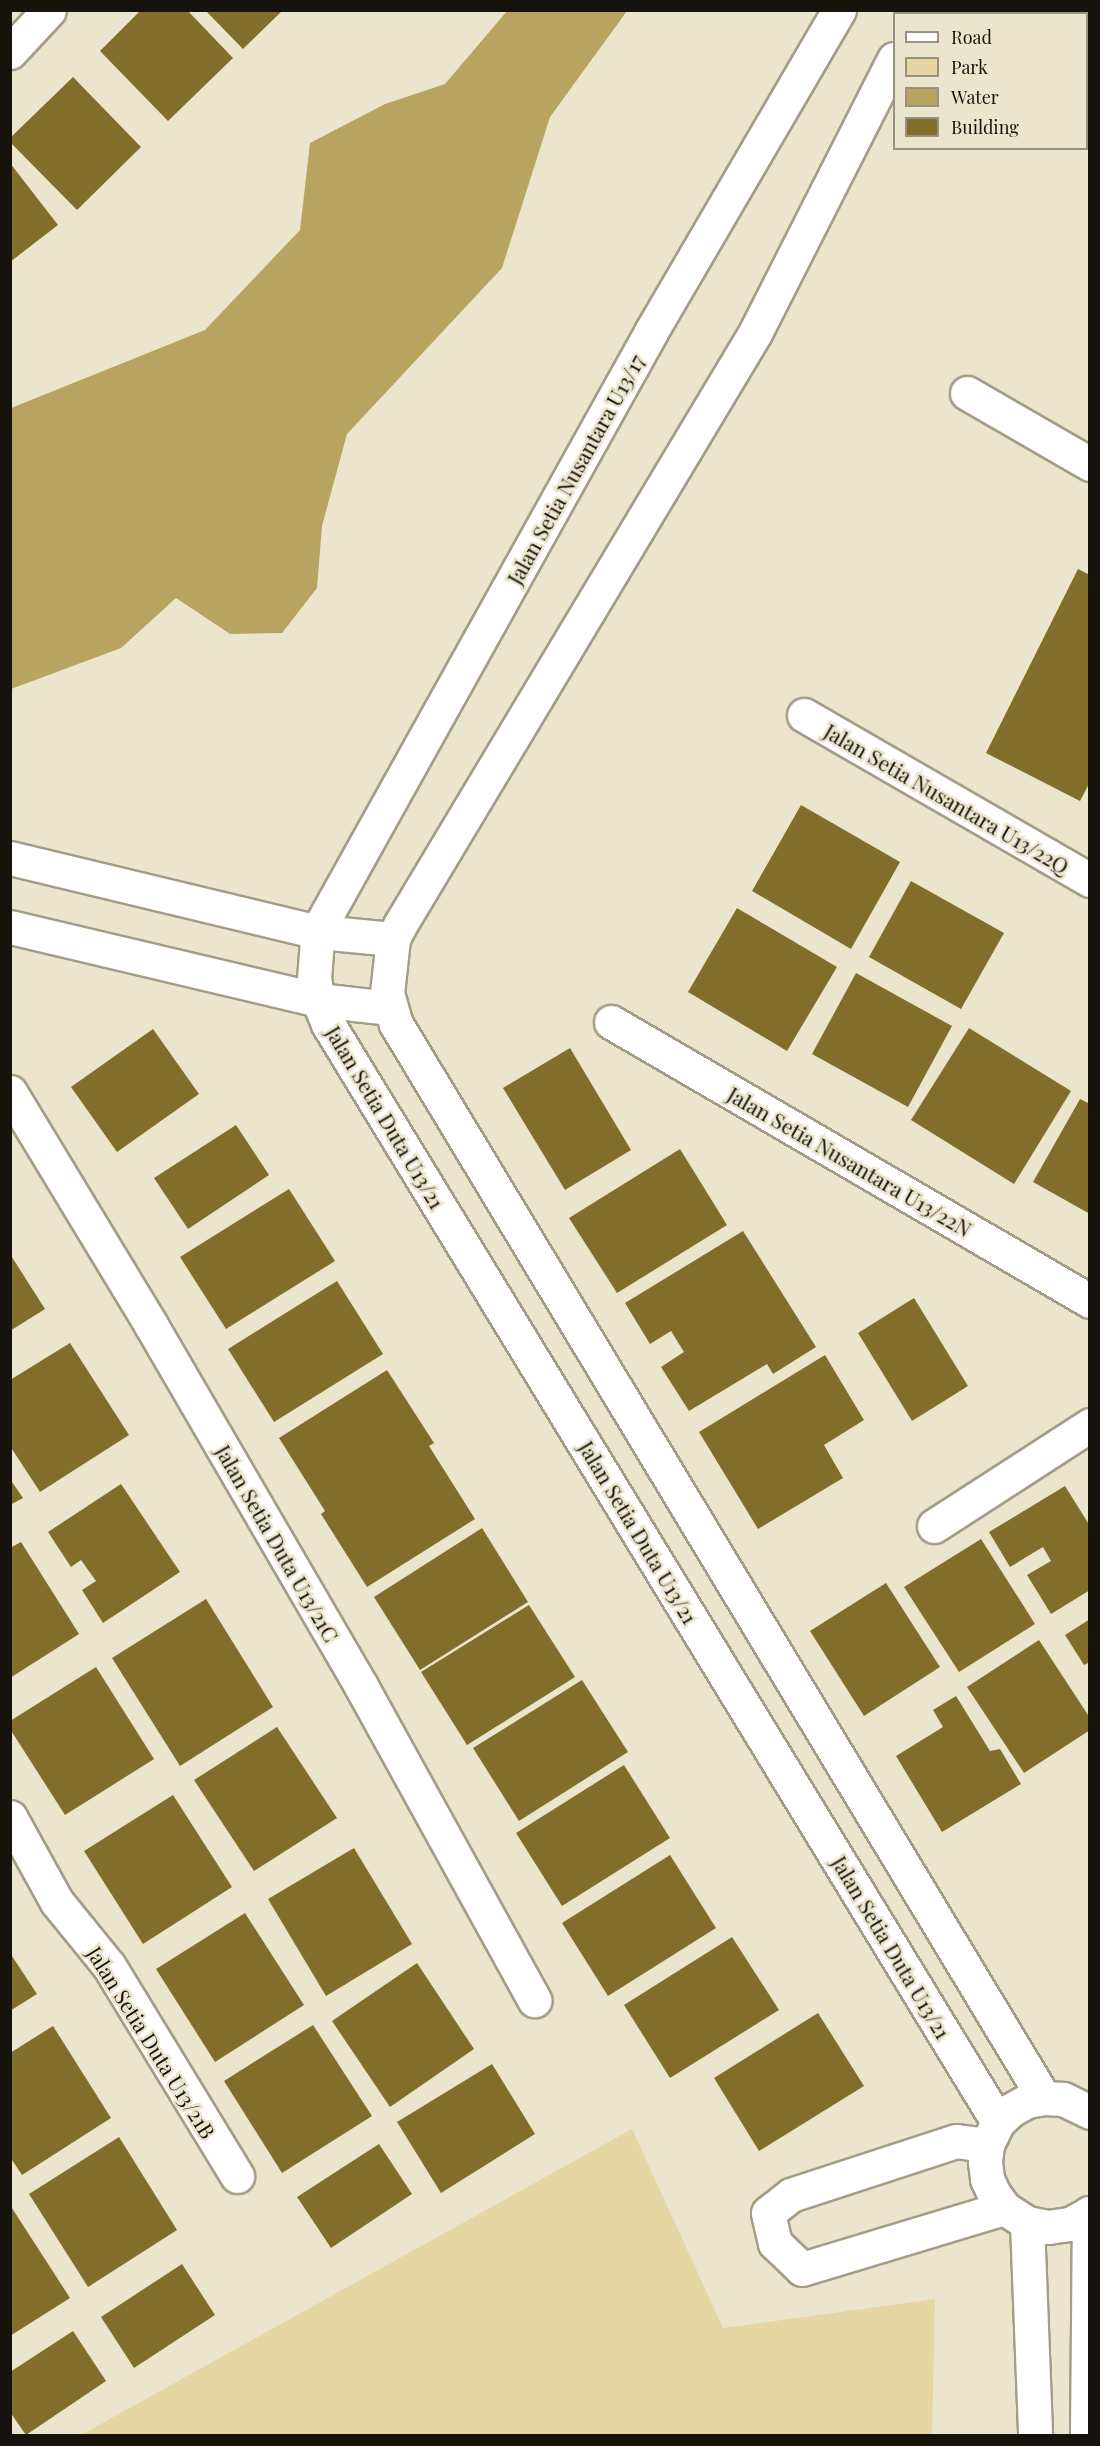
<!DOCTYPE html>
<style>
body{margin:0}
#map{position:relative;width:1100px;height:2446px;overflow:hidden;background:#ece5ce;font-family:"Playfair Display",serif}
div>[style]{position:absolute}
.green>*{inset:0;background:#e5d6a4}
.water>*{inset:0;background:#b8a461}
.building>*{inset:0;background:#816e2a}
.roads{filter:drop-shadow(2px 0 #a39d87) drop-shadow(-2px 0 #a39d87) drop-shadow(0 2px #a39d87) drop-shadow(0 -2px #a39d87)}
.street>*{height:33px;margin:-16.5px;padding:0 16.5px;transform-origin:16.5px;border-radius:16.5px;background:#fff}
.secondary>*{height:33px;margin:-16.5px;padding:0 16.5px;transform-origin:16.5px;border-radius:16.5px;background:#fff}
span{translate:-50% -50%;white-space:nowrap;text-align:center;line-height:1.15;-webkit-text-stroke:5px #ece5ce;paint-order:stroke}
.street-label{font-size:21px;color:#15130b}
.frame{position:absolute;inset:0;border:12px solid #15130b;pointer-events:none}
.legend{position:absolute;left:893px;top:12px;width:195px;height:138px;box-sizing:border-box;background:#ece5ce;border:2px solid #969180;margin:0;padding:8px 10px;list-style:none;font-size:18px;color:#15130b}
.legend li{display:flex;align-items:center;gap:12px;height:30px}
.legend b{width:30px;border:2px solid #969180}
</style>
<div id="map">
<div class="green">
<i style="clip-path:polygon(632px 2129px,723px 2328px,935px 2299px,932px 2435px,81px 2435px)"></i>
</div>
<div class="water">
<i style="clip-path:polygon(507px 11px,627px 11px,550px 117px,502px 268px,347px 434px,322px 526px,317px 588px,282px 633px,230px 634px,176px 598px,121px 648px,11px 689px,11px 408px,205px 330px,300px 230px,310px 143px,385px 104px,445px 84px)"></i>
</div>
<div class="building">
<i style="clip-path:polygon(141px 10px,187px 10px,233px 58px,168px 121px,100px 51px)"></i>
<i style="clip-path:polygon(205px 10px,283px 10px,243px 49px)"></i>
<i style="clip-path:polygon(73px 77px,141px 147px,77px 210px,10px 142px,10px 138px)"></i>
<i style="clip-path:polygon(10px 163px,58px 225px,10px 262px)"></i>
<i style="clip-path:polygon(1078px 569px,1090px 575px,1090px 782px,1080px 801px,986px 753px)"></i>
<i style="clip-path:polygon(801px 805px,900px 862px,851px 949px,752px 891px)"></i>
<i style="clip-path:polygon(911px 881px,1004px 933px,961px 1009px,869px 957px)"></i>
<i style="clip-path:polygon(737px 908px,837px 967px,787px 1051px,688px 992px)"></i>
<i style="clip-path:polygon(856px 973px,952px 1026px,908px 1107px,812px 1054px)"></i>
<i style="clip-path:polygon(969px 1028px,1071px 1091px,1014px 1184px,911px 1120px)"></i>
<i style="clip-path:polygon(153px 1029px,199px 1094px,117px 1152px,71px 1087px)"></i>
<i style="clip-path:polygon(570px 1048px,631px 1150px,565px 1190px,503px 1088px)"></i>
<i style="clip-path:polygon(1080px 1099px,1090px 1104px,1090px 1214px,1033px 1182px)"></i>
<i style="clip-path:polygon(236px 1125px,269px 1175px,188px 1229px,154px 1178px)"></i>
<i style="clip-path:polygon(680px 1149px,727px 1225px,617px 1293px,569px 1218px)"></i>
<i style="clip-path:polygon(289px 1189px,335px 1261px,226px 1329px,180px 1257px)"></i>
<i style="clip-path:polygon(743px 1231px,816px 1347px,773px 1374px,767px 1364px,689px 1411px,661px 1367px,684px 1352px,671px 1331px,650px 1344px,625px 1303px)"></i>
<i style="clip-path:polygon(10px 1254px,45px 1309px,10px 1331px)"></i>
<i style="clip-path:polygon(337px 1281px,383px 1354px,274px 1422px,228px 1349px)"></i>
<i style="clip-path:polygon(914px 1298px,968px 1386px,912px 1421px,858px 1333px)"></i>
<i style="clip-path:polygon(70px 1343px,129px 1435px,40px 1492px,10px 1446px,10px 1380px)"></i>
<i style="clip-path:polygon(825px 1355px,864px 1420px,824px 1445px,843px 1478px,758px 1529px,699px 1432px)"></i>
<i style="clip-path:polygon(387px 1370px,434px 1443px,429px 1446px,475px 1519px,367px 1587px,321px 1514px,325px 1511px,279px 1438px)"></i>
<i style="clip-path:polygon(10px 1479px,23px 1498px,10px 1505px)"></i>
<i style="clip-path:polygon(121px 1484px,180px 1572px,103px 1623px,82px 1590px,96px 1581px,81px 1560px,71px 1567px,48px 1532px)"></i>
<i style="clip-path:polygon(1065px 1486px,1090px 1526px,1090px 1590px,1051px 1614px,1027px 1575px,1051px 1561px,1043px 1547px,1010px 1567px,989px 1532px)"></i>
<i style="clip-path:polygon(482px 1528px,528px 1602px,420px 1670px,374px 1597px)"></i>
<i style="clip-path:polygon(981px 1539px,1035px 1624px,959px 1672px,904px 1587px)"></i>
<i style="clip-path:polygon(21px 1542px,79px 1634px,10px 1678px,10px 1548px)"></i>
<i style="clip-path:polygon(886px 1583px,940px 1667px,864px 1716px,810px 1631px)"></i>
<i style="clip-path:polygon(206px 1599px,273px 1707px,180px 1766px,112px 1658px)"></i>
<i style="clip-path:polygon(529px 1605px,575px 1677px,467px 1745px,421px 1672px)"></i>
<i style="clip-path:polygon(1090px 1619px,1090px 1662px,1084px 1665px,1065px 1635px)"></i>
<i style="clip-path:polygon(1039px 1640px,1090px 1718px,1090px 1730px,1024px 1773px,967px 1687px)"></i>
<i style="clip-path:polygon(96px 1667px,154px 1759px,65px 1815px,10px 1729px,10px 1721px)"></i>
<i style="clip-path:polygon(582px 1680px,628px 1752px,519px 1821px,473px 1748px)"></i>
<i style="clip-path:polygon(956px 1696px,990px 1751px,1000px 1749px,1021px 1784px,942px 1832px,896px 1756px,943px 1727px,933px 1710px)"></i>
<i style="clip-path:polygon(277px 1727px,337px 1818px,254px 1871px,194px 1780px)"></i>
<i style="clip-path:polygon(624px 1765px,670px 1838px,562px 1906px,516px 1833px)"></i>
<i style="clip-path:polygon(173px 1795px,232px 1887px,143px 1944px,84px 1851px)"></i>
<i style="clip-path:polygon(354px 1848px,412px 1944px,326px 1996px,268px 1899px)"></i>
<i style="clip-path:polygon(670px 1855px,716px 1928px,608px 1996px,562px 1923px)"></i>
<i style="clip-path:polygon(245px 1913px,304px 2005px,215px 2062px,156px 1969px)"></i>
<i style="clip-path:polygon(732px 1937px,779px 2010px,670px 2078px,624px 2005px)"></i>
<i style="clip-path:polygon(10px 1953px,37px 1994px,10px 2011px)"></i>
<i style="clip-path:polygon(417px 1963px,474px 2049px,390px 2107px,332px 2021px)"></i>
<i style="clip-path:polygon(818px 2013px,864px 2086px,759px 2151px,714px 2078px)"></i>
<i style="clip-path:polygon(313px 2025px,372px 2116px,282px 2173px,224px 2081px)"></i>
<i style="clip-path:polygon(53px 2026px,111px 2118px,22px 2175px,10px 2157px,10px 2053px)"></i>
<i style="clip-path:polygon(492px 2064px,535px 2134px,441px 2193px,397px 2122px)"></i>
<i style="clip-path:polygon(119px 2137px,177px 2230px,88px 2287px,29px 2194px)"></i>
<i style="clip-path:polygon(379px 2144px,412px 2194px,331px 2248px,297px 2197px)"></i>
<i style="clip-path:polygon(10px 2205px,70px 2298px,10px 2336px)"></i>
<i style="clip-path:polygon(182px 2264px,215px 2315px,134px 2368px,101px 2317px)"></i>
<i style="clip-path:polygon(73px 2331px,106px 2381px,26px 2435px,10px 2412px,10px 2372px)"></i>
</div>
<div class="roads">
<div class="street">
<i style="left:1029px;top:10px;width:7px;rotate:34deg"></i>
<i style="left:1086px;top:44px;width:4px;rotate:27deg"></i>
<i style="left:10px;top:52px;width:57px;rotate:-47.1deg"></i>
<i style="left:967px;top:393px;width:142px;rotate:30deg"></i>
<i style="left:804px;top:715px;width:330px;rotate:30deg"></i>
<i style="left:10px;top:858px;width:318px;rotate:13.5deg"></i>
<i style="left:319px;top:932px;width:74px;rotate:5.4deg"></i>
<i style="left:10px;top:927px;width:317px;rotate:13.3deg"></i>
<i style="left:318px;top:1000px;width:71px;rotate:6.4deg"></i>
<i style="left:611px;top:1022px;width:554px;rotate:30.22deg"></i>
<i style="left:10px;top:1092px;width:272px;rotate:58.8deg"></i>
<i style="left:151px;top:1325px;width:418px;rotate:59.8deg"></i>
<i style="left:361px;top:1686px;width:359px;rotate:61.1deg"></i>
<i style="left:934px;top:1526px;width:186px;rotate:-32.9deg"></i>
<i style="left:10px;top:1817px;width:97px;rotate:61.1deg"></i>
<i style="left:57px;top:1902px;width:82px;rotate:50.9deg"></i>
<i style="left:109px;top:1966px;width:246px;rotate:58.6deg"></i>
<i style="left:987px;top:2145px;width:31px;rotate:-173deg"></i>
<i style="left:956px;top:2141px;width:174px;rotate:161.9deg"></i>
<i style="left:791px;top:2195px;width:29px;rotate:142deg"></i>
<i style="left:768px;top:2213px;width:31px;rotate:77deg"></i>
<i style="left:775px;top:2243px;width:37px;rotate:44deg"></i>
<i style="left:802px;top:2269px;width:211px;rotate:-16.8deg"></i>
</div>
<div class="secondary">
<i style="left:839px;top:10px;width:373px;rotate:120.3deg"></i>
<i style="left:651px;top:332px;width:674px;rotate:119.11deg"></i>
<i style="left:323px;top:921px;width:19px;rotate:108deg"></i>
<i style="left:317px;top:939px;width:40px;rotate:94.3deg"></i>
<i style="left:314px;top:979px;width:21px;rotate:79deg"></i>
<i style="left:318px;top:1000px;width:26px;rotate:67deg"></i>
<i style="left:328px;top:1024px;width:1286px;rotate:58.61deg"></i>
<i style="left:918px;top:14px;width:4px;rotate:-76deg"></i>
<i style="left:894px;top:59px;width:307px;rotate:116.9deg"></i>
<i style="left:755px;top:333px;width:690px;rotate:120.95deg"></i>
<i style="left:400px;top:925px;width:16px;rotate:117deg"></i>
<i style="left:393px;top:939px;width:54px;rotate:96.3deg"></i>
<i style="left:387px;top:993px;width:32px;rotate:74deg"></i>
<i style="left:396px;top:1024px;width:1254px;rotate:58.9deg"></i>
<i style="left:1090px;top:2112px;width:30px;rotate:-154deg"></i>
<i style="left:1063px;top:2099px;width:19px;rotate:-177deg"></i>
<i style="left:1044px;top:2098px;width:17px;rotate:170deg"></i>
<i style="left:1027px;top:2101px;width:18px;rotate:151deg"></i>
<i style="left:1011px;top:2110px;width:18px;rotate:137deg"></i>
<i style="left:998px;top:2122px;width:25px;rotate:116deg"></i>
<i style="left:987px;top:2145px;width:17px;rotate:97deg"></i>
<i style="left:985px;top:2162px;width:17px;rotate:83deg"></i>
<i style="left:987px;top:2179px;width:17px;rotate:65deg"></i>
<i style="left:994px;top:2194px;width:17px;rotate:54deg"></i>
<i style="left:1004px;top:2208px;width:27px;rotate:33deg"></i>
<i style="left:1027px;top:2223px;width:21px;rotate:11deg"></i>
<i style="left:1048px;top:2227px;width:22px;rotate:-8deg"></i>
<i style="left:1070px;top:2224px;width:23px;rotate:-29deg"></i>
<i style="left:1027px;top:2223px;width:213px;rotate:87.8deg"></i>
<i style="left:1087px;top:2436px;width:223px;rotate:-89.5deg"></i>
</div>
</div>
<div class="street-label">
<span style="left:575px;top:469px;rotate:-61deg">Jalan Setia Nusantara U13/17</span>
<span style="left:947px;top:798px;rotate:30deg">Jalan Setia Nusantara U13/22Q</span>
<span style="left:386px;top:1117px;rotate:59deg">Jalan Setia Duta U13/21</span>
<span style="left:850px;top:1161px;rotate:30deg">Jalan Setia Nusantara U13/22N</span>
<span style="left:639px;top:1532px;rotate:59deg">Jalan Setia Duta U13/21</span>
<span style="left:278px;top:1543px;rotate:60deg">Jalan Setia Duta U13/21C</span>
<span style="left:892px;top:1947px;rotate:59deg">Jalan Setia Duta U13/21</span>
<span style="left:152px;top:2042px;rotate:58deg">Jalan Setia Duta U13/21B</span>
</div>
<div class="frame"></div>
<ul class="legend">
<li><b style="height:8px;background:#fff"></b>Road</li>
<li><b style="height:16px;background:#e5d6a4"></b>Park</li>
<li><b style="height:16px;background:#b8a461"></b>Water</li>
<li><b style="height:16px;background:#816e2a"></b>Building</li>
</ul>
</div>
